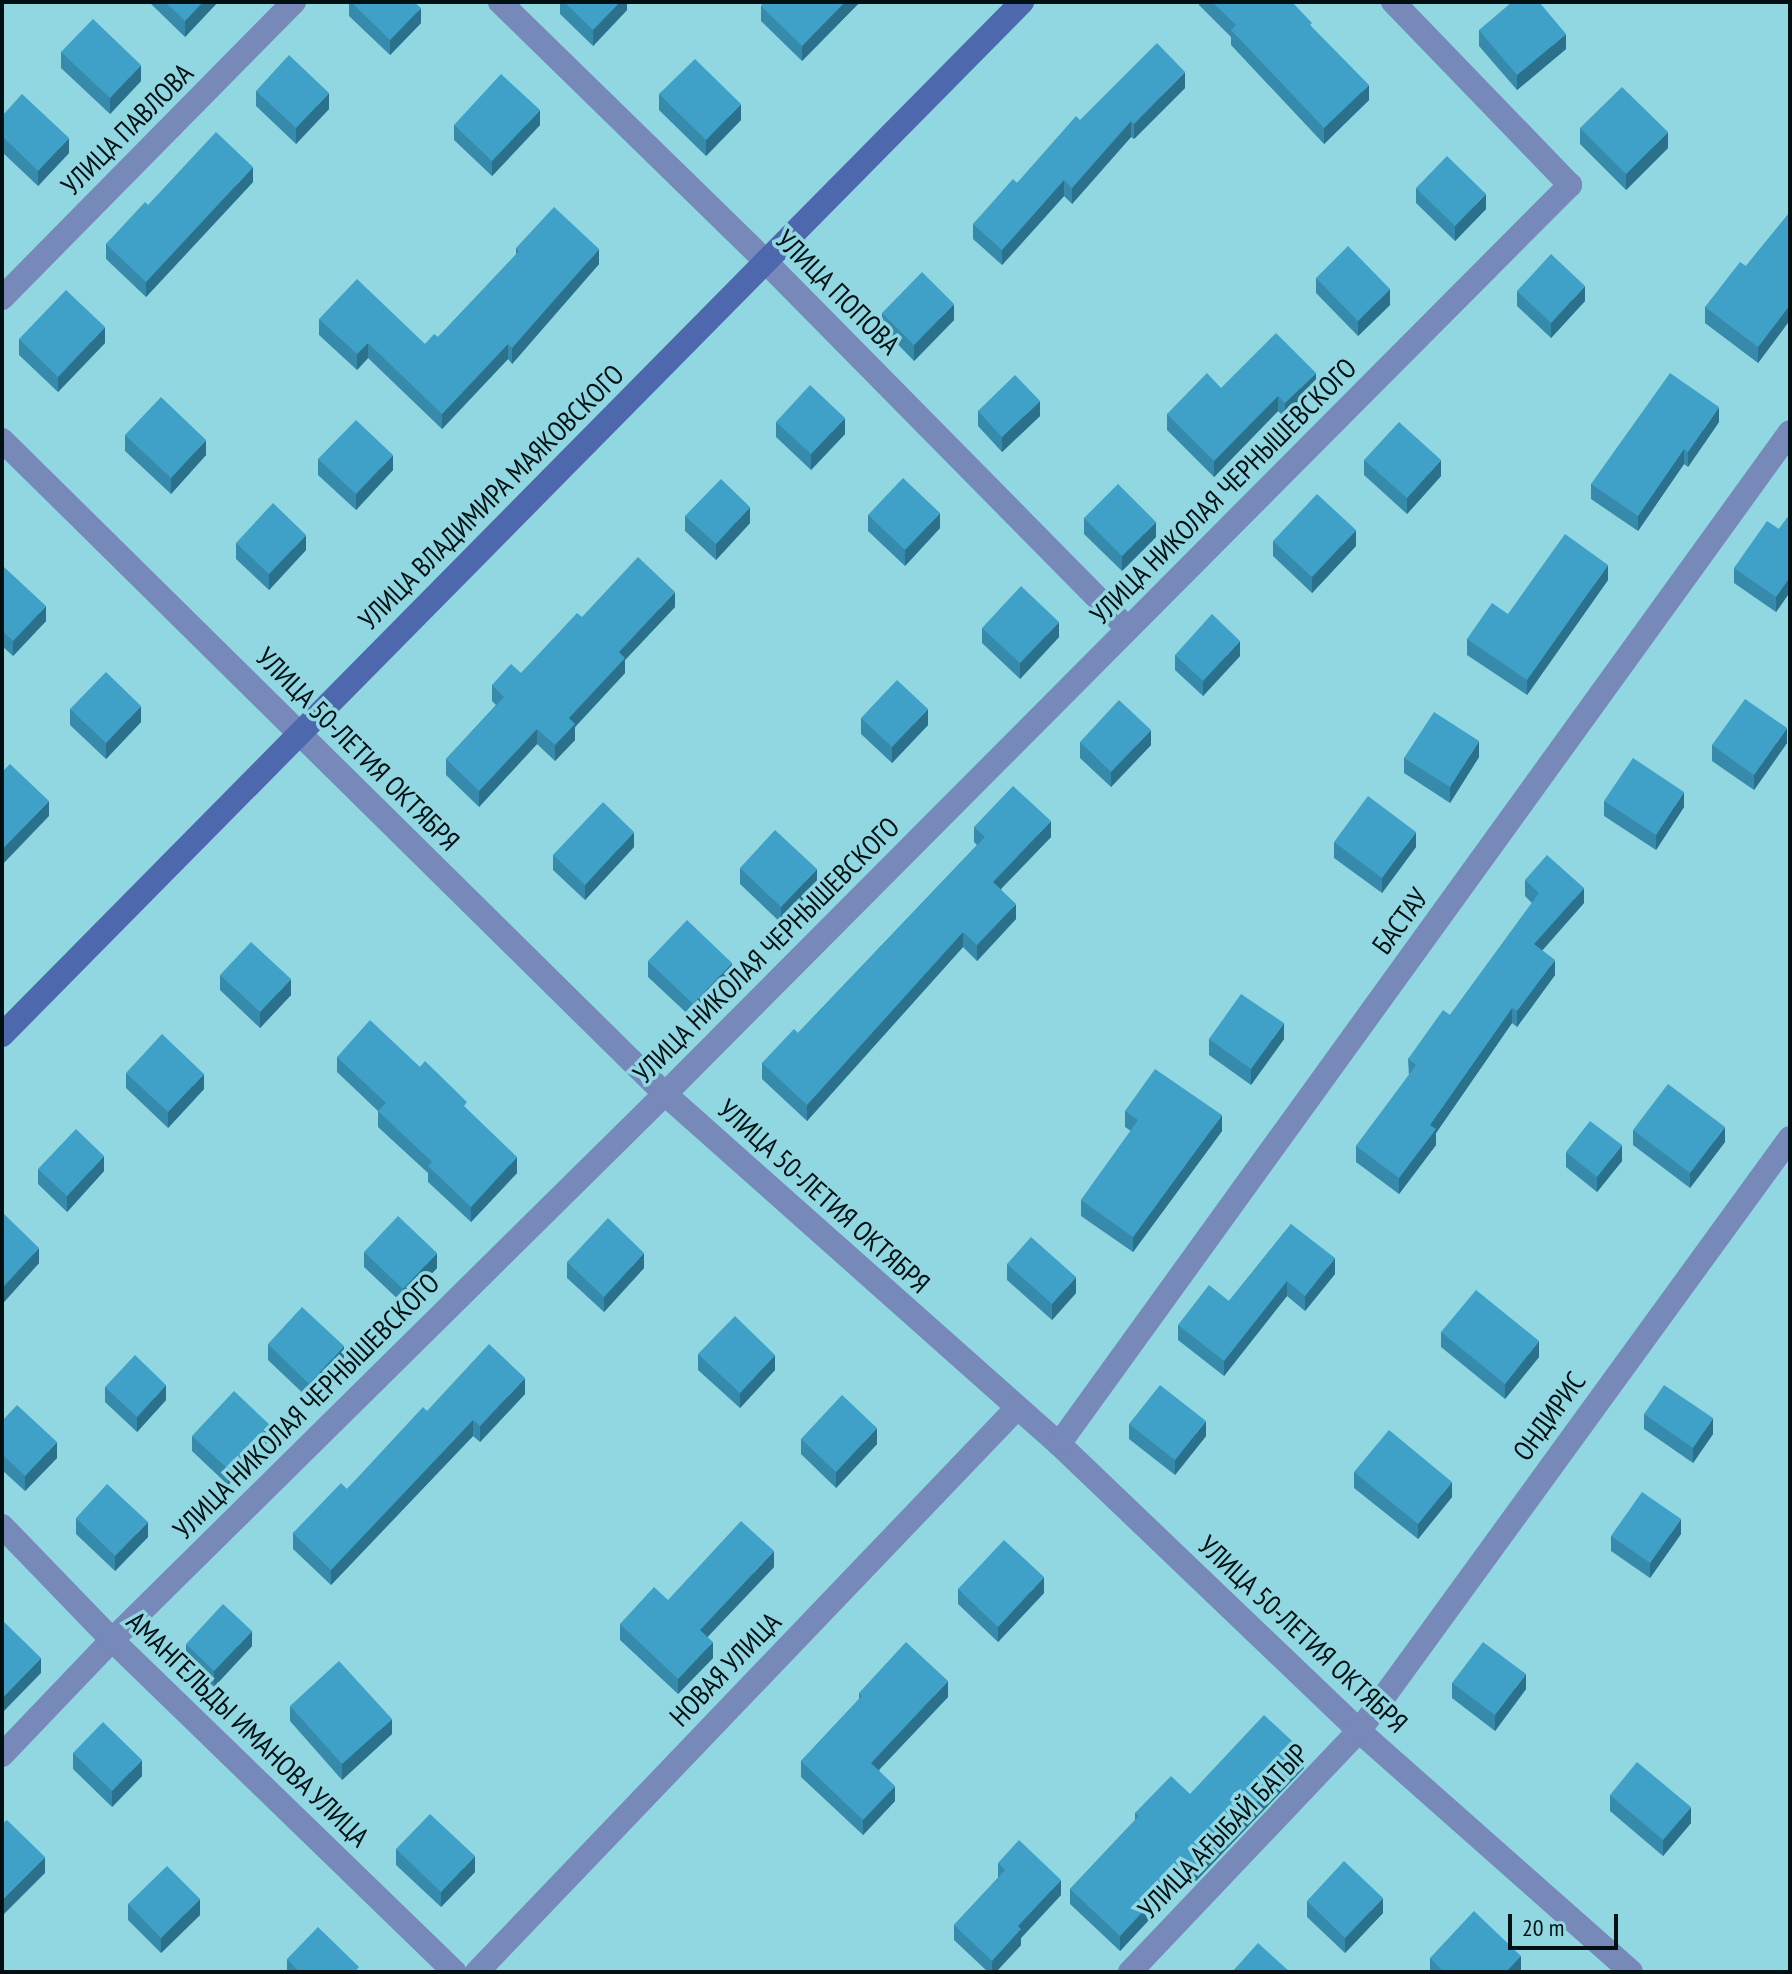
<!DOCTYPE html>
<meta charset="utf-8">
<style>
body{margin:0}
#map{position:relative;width:1792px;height:1974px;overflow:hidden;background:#91d7e2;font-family:"PT Sans Narrow",sans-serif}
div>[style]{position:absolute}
.street>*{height:24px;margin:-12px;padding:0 12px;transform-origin:12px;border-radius:12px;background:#7689b8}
.secondary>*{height:24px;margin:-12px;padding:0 12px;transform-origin:12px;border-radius:12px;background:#4e68ad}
.wall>*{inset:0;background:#368aab}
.shaded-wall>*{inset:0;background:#2c718b}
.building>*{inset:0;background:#3fa1c7}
span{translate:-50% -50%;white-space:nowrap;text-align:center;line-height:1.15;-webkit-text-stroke:7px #91d7e2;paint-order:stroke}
.street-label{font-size:28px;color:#001013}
.frame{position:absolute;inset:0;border:4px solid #001013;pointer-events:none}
.scale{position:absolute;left:1508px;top:1914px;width:110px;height:36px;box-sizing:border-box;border:4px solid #001013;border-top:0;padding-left:10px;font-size:24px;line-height:28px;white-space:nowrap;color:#001013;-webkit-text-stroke:6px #91d7e2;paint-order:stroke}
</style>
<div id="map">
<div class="street">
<i style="left:500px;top:2px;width:372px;rotate:44.3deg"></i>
<i style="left:766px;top:262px;width:515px;rotate:45.39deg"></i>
<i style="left:2px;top:298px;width:416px;rotate:-45.4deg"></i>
<i style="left:2px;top:440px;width:931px;rotate:44.61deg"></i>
<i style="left:665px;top:1094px;width:527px;rotate:41.62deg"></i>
<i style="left:1059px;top:1444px;width:415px;rotate:43.7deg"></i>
<i style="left:1359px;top:1731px;width:363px;rotate:41.5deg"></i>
<i style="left:1059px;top:1444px;width:1248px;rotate:-54.16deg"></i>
<i style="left:2px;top:1526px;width:158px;rotate:46deg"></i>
<i style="left:112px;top:1640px;width:477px;rotate:44.1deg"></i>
<i style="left:2px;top:1755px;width:159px;rotate:-46.3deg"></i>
<i style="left:112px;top:1640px;width:777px;rotate:-44.64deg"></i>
<i style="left:665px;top:1094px;width:1283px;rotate:-45.13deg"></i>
<i style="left:1570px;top:185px;width:255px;rotate:-134deg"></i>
<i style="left:477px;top:1972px;width:781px;rotate:-46.25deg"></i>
<i style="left:1130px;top:1972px;width:332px;rotate:-46.5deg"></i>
<i style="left:1359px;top:1731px;width:733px;rotate:-53.99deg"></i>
</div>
<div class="secondary">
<i style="left:2px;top:1035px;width:1452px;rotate:-45.36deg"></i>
</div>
<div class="wall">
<i style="clip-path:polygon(149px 2px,217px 2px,217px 3px,185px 37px)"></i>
<i style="clip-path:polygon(349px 2px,414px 2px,421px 23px,390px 55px,349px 16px)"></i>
<i style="clip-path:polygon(560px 2px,627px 2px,627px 10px,593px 46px,560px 14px)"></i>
<i style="clip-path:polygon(764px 2px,860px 2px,802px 61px,761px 21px,761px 6px)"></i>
<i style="clip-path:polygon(1199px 2px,1292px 2px,1369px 100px,1324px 144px,1231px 45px,1231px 37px,1199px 5px)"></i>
<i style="clip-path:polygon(1479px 30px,1566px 49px,1517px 90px,1479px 46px)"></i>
<i style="clip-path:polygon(61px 52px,141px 81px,110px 114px,61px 68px)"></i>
<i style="clip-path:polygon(1185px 88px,1134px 139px,1131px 137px,1072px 204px,1064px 196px,1002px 265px,973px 239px,973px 224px,1017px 183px,1080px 120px)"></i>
<i style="clip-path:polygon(256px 91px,329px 109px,296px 144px,256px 106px)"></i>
<i style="clip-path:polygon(659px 94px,741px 120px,706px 156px,659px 110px)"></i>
<i style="clip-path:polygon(2px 116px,69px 153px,38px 186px,2px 152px)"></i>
<i style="clip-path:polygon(454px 125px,540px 125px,492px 176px,454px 140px)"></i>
<i style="clip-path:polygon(1580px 128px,1668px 148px,1626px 190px,1580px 144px)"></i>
<i style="clip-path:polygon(253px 182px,146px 297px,106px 259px,106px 244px,148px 205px)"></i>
<i style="clip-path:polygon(1416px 188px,1486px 209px,1455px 241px,1416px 203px)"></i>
<i style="clip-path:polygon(1790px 212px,1790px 320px,1758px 363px,1705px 323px,1705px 307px,1746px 266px)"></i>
<i style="clip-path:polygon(516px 248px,599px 264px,512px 364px,508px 359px,442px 429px,368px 358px,357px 370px,319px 335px,319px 319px,425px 344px,438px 337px,516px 255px)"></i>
<i style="clip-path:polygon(1316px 278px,1390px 305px,1358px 336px,1316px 293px)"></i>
<i style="clip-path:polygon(1517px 291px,1585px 301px,1551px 338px,1517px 306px)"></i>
<i style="clip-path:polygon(882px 313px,954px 320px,914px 361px,882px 328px)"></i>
<i style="clip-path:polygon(19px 339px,105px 343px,58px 392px,19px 355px)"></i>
<i style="clip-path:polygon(1221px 388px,1316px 388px,1285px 418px,1278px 411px,1214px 477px,1167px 430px,1167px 414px)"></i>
<i style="clip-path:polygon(978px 411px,1040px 416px,1002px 452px,978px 426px)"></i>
<i style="clip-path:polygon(776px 422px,845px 434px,811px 470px,776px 437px)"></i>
<i style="clip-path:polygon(1719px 422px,1688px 467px,1684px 464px,1638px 531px,1591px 499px,1591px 484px)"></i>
<i style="clip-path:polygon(125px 435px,206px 455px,171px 494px,125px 451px)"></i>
<i style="clip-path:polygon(318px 459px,393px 470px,356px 510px,318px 475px)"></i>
<i style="clip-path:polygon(1364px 460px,1441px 476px,1407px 514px,1364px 475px)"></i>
<i style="clip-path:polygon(1790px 514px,1790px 592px,1776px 612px,1734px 583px,1734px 568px,1779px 529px)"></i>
<i style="clip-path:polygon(868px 515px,940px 528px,905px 566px,868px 531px)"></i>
<i style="clip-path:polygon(685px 516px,750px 523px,716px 560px,685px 531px)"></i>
<i style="clip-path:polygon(1084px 518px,1156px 537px,1122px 571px,1084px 534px)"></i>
<i style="clip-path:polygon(1273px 541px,1356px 546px,1312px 593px,1273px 556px)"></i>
<i style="clip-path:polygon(236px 543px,306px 550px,269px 590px,236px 559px)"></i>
<i style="clip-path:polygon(2px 569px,46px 621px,13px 656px,2px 646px)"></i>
<i style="clip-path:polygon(1608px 580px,1527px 695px,1467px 655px,1467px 639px,1508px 614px)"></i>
<i style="clip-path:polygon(675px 607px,625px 660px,625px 673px,575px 727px,575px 740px,555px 761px,537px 744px,479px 807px,446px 775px,446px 759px,496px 705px,492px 701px,492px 685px,521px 673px,582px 617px)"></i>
<i style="clip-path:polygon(982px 628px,1059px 637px,1020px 679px,982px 643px)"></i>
<i style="clip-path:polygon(1175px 655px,1240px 656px,1203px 696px,1175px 670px)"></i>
<i style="clip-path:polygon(70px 709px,141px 722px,106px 759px,70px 725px)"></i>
<i style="clip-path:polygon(861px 718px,928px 725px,892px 763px,861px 734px)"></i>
<i style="clip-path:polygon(1080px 742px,1151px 745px,1111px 787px,1080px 758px)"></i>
<i style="clip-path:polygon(1787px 743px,1754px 790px,1712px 761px,1712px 745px)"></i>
<i style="clip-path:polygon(1479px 757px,1450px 803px,1404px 773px,1404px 758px)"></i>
<i style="clip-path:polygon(1604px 801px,1684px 807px,1656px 850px,1604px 816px)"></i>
<i style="clip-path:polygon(974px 827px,1051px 837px,1001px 889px,1016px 919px,977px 961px,963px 947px,807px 1121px,762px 1079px,762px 1063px,798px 1033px,977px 845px,974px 842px)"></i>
<i style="clip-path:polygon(1334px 842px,1416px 847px,1382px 893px,1334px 858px)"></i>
<i style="clip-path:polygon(634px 847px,585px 900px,553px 870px,553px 855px)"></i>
<i style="clip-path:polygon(740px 868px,817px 885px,781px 923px,740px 884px)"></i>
<i style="clip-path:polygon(1525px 880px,1584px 903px,1542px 950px,1555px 975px,1517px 1027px,1512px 1023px,1436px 1133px,1436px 1145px,1399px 1194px,1356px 1162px,1356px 1146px,1409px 1076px,1408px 1059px,1450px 1015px,1532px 903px,1525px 896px)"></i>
<i style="clip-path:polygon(648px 961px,732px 978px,693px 1019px,648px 977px)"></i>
<i style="clip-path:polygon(220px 975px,291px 995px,260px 1028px,220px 990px)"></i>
<i style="clip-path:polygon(1209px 1039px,1284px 1039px,1251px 1085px,1209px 1055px)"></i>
<i style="clip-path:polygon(337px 1057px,420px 1067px,467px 1110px,517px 1173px,471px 1222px,428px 1182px,428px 1173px,378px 1127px,378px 1111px,337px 1072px)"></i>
<i style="clip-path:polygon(126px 1073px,204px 1089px,168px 1128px,126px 1088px)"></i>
<i style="clip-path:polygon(1125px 1111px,1222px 1131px,1133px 1252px,1081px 1216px,1081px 1200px,1131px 1131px,1125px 1127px)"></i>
<i style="clip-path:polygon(1633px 1130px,1725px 1142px,1690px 1188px,1633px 1145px)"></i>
<i style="clip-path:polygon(1566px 1152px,1622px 1161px,1597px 1192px,1566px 1167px)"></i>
<i style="clip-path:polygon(38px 1169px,104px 1171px,67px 1212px,38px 1184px)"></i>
<i style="clip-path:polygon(2px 1212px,39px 1263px,4px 1302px,2px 1300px)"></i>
<i style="clip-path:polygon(1291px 1224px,1335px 1274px,1305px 1311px,1287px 1296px,1224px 1376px,1178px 1340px,1178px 1325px,1229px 1301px)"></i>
<i style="clip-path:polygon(364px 1252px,437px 1268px,403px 1304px,364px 1267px)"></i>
<i style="clip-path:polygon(567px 1262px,644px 1268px,604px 1312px,567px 1278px)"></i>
<i style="clip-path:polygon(1007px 1264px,1076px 1293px,1052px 1320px,1007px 1280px)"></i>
<i style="clip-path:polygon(1441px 1332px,1539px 1357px,1505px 1399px,1441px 1347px)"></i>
<i style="clip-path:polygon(268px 1344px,344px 1362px,309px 1399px,268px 1360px)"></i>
<i style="clip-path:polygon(698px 1354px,775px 1370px,740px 1408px,698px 1370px)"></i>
<i style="clip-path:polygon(105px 1387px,166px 1400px,137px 1432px,105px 1402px)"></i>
<i style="clip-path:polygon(525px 1394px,480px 1442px,473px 1436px,331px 1585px,293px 1549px,293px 1533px,347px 1489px,427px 1411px)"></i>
<i style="clip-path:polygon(1644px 1414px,1713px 1434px,1693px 1463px,1644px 1429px)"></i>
<i style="clip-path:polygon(2px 1421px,57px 1458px,25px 1491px,2px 1470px)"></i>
<i style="clip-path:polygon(1129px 1424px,1206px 1436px,1175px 1475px,1129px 1439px)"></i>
<i style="clip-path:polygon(192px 1436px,270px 1440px,228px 1485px,192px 1451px)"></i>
<i style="clip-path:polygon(801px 1439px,877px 1444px,836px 1488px,801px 1454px)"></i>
<i style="clip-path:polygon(1354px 1472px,1452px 1497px,1418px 1539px,1354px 1488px)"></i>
<i style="clip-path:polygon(76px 1518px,148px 1537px,115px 1571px,76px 1534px)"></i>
<i style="clip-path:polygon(1681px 1534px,1650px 1578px,1611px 1551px,1611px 1536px)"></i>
<i style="clip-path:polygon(774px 1567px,707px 1637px,713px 1658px,678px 1694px,620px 1640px,620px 1624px,668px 1600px)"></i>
<i style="clip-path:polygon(958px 1589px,1044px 1593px,998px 1642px,958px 1604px)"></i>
<i style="clip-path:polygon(186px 1644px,252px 1646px,214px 1687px,186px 1660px)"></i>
<i style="clip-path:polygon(1452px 1683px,1526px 1689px,1495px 1731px,1452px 1698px)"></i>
<i style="clip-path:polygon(859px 1693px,948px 1697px,879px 1770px,895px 1801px,863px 1835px,801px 1777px,801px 1761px,859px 1699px)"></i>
<i style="clip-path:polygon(290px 1706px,392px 1734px,342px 1780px,290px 1721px)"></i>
<i style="clip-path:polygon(73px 1753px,142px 1776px,112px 1807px,73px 1769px)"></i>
<i style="clip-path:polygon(1304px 1768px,1194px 1883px,1188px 1878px,1120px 1951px,1070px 1904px,1070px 1889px,1135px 1820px,1135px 1813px,1190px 1794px)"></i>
<i style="clip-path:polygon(1610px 1795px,1691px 1823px,1663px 1856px,1610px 1811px)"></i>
<i style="clip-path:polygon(396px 1849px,475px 1872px,441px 1907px,396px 1865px)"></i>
<i style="clip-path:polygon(998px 1863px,1061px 1895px,1021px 1938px,1021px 1945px,996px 1972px,988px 1972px,954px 1940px,954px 1925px,998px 1878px)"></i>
<i style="clip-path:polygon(1307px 1901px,1383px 1913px,1345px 1953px,1307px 1917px)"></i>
<i style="clip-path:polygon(128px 1904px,200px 1915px,161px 1953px,128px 1920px)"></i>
<i style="clip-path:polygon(1521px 1956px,1521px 1972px,1430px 1972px,1430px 1958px)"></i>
<i style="clip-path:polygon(287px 1959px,359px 1972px,287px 1972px)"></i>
</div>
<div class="shaded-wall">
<i style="clip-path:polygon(203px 2px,217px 2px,217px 3px,185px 37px,185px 21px)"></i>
<i style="clip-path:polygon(620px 2px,627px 2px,627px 10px,593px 46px,593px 30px)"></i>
<i style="clip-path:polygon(845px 2px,860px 2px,802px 61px,802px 46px)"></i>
<i style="clip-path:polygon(421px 8px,421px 23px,390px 55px,390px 40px)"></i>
<i style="clip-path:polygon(1566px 34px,1566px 49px,1517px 90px,1517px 75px)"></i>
<i style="clip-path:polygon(141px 65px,141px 81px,110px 114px,110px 98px)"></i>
<i style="clip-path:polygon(1185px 72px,1185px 88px,1134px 139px,1134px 124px)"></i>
<i style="clip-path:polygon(1369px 85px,1369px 100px,1324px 144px,1324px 128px)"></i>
<i style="clip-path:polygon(329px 93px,329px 109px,296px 144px,296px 128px)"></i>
<i style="clip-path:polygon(741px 104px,741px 120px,706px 156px,706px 140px)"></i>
<i style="clip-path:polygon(540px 110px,540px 125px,492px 176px,492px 161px)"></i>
<i style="clip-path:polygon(1131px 121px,1131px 137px,1072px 204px,1072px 188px)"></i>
<i style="clip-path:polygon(1668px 132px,1668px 148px,1626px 190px,1626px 174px)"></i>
<i style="clip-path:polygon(69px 138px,69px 153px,38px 186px,38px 171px)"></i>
<i style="clip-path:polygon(253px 167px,253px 182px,146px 297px,146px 282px)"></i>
<i style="clip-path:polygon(1064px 180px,1064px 196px,1002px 265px,1002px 250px)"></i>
<i style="clip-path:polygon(1486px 194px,1486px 209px,1455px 241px,1455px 226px)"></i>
<i style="clip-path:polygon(599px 249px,599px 264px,512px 364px,512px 348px)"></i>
<i style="clip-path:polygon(1585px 286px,1585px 301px,1551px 338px,1551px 323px)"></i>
<i style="clip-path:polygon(1390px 289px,1390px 305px,1358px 336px,1358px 321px)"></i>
<i style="clip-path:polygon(954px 304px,954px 320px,914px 361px,914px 345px)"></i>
<i style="clip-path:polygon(1790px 305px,1790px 320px,1758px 363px,1758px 347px)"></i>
<i style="clip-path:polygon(105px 327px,105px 343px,58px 392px,58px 377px)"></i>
<i style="clip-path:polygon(368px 343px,368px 358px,357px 370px,357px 354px)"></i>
<i style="clip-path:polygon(508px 344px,508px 359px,442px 429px,442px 414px)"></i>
<i style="clip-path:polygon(1316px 373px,1316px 388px,1285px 418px,1285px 403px)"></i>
<i style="clip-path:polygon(1278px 396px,1278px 411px,1214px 477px,1214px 461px)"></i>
<i style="clip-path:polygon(1040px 401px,1040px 416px,1002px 452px,1002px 437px)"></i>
<i style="clip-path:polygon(1719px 407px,1719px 422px,1688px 467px,1688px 452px)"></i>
<i style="clip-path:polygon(845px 418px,845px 434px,811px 470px,811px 454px)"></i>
<i style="clip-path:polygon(206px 440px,206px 455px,171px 494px,171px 478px)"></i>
<i style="clip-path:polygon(1684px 449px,1684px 464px,1638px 531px,1638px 516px)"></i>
<i style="clip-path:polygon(393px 455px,393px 470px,356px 510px,356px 494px)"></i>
<i style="clip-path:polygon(1441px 460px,1441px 476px,1407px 514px,1407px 498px)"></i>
<i style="clip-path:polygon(750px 507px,750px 523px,716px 560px,716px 544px)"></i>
<i style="clip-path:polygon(940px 513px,940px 528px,905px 566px,905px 550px)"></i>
<i style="clip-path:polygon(1156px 522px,1156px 537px,1122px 571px,1122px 556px)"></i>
<i style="clip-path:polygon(1356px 530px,1356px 546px,1312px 593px,1312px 577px)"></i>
<i style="clip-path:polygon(306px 535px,306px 550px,269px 590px,269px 574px)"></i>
<i style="clip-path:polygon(1608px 565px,1608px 580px,1527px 695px,1527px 680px)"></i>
<i style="clip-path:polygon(1790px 577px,1790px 592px,1776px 612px,1776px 597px)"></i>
<i style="clip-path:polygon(675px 592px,675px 607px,625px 660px,625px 673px,575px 727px,575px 740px,555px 761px,555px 745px,569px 718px,619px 652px)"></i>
<i style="clip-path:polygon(46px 606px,46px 621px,13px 656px,13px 641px)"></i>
<i style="clip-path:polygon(1059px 622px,1059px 637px,1020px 679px,1020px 663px)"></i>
<i style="clip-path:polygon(1240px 641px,1240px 656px,1203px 696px,1203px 681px)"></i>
<i style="clip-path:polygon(141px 706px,141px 722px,106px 759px,106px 743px)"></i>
<i style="clip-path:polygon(928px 709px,928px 725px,892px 763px,892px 747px)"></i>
<i style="clip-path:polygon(1787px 728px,1787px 743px,1754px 790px,1754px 775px)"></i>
<i style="clip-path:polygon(537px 729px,537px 744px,479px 807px,479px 791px)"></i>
<i style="clip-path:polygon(1151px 730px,1151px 745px,1111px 787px,1111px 772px)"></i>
<i style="clip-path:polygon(1479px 741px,1479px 757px,1450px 803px,1450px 787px)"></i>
<i style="clip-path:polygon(1684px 792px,1684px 807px,1656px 850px,1656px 835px)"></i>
<i style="clip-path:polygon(49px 801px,49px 816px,2px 865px,2px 849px)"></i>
<i style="clip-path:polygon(1051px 821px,1051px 837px,993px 897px,993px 882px)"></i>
<i style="clip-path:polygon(634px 832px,634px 847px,585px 900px,585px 885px)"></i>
<i style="clip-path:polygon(1416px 832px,1416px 847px,1382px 893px,1382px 878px)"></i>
<i style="clip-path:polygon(817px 869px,817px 885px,781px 923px,781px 907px)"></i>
<i style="clip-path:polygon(1584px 888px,1584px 903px,1534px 960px,1534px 944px)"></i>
<i style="clip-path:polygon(1016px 904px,1016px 919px,977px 961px,977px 945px)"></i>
<i style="clip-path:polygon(963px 932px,963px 947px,807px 1121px,807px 1105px)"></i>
<i style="clip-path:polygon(1555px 960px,1555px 975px,1517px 1027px,1517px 1011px)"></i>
<i style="clip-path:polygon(732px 963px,732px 978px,693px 1019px,693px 1004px)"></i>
<i style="clip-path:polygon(291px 979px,291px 995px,260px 1028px,260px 1012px)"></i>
<i style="clip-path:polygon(1512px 1008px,1512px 1023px,1436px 1133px,1436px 1145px,1399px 1194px,1399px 1178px,1430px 1125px)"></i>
<i style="clip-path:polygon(1284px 1023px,1284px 1039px,1251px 1085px,1251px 1069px)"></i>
<i style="clip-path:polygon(204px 1074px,204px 1089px,168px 1128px,168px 1112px)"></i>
<i style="clip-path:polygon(1222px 1115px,1222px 1131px,1133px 1252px,1133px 1237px)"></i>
<i style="clip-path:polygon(1725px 1127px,1725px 1142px,1690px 1188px,1690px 1173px)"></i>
<i style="clip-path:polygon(1622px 1145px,1622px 1161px,1597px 1192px,1597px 1177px)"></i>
<i style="clip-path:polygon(104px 1156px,104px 1171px,67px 1212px,67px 1196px)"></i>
<i style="clip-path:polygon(517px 1157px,517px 1173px,471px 1222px,471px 1207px)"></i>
<i style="clip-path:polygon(39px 1248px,39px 1263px,4px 1302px,4px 1286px)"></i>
<i style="clip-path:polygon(437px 1253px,437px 1268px,403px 1304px,403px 1289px)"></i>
<i style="clip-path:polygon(644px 1253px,644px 1268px,604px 1312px,604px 1297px)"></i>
<i style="clip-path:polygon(1335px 1258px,1335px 1274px,1305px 1311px,1305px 1296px)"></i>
<i style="clip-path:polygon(1076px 1277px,1076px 1293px,1052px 1320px,1052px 1304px)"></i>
<i style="clip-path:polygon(1287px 1281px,1287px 1296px,1224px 1376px,1224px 1361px)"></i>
<i style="clip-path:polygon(1539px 1341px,1539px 1357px,1505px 1399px,1505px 1384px)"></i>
<i style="clip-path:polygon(344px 1346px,344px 1362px,309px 1399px,309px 1384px)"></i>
<i style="clip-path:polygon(775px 1355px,775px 1370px,740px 1408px,740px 1393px)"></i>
<i style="clip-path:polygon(525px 1378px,525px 1394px,480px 1442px,480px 1426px)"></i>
<i style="clip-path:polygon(166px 1385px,166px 1400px,137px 1432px,137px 1417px)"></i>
<i style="clip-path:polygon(1713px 1418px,1713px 1434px,1693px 1463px,1693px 1448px)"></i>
<i style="clip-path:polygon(473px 1420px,473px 1436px,331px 1585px,331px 1570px)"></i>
<i style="clip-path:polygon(1206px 1421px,1206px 1436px,1175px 1475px,1175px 1460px)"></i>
<i style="clip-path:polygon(270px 1425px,270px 1440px,228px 1485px,228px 1469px)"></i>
<i style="clip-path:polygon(877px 1428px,877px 1444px,836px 1488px,836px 1472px)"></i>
<i style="clip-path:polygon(57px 1442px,57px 1458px,25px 1491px,25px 1476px)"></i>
<i style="clip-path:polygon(1452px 1482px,1452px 1497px,1418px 1539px,1418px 1524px)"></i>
<i style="clip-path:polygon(1681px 1519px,1681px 1534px,1650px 1578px,1650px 1563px)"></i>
<i style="clip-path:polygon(148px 1522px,148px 1537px,115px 1571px,115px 1556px)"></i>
<i style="clip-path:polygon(774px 1551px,774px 1567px,700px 1645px,700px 1630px)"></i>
<i style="clip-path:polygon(1044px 1577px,1044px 1593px,998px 1642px,998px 1627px)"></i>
<i style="clip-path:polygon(252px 1631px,252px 1646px,214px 1687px,214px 1671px)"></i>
<i style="clip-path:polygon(713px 1642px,713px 1658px,678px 1694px,678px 1679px)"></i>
<i style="clip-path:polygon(41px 1658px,41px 1673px,2px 1713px,2px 1698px)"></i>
<i style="clip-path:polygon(1526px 1674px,1526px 1689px,1495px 1731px,1495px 1715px)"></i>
<i style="clip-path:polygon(948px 1681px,948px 1697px,871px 1778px,871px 1763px)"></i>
<i style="clip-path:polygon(392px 1719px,392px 1734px,342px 1780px,342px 1764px)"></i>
<i style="clip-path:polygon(1304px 1752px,1304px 1768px,1194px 1883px,1194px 1868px)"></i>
<i style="clip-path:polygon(142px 1760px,142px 1776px,112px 1807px,112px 1791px)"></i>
<i style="clip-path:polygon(895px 1786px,895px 1801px,863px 1835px,863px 1820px)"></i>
<i style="clip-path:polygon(1691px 1807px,1691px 1823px,1663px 1856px,1663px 1840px)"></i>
<i style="clip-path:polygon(475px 1856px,475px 1872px,441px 1907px,441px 1892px)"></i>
<i style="clip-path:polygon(45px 1857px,45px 1873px,2px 1916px,2px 1900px)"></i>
<i style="clip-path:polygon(1188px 1863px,1188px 1878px,1120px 1951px,1120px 1936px)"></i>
<i style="clip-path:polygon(1061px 1880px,1061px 1895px,1021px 1938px,1021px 1945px,996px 1972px,992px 1972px,992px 1961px,1018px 1926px)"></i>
<i style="clip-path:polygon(1383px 1898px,1383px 1913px,1345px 1953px,1345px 1938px)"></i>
<i style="clip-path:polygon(200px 1899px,200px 1915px,161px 1953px,161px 1938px)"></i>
<i style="clip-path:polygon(1521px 1956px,1521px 1972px,1506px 1972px)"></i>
</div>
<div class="building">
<i style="clip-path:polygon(165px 2px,203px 2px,185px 21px)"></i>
<i style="clip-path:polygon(351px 2px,414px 2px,421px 8px,390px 40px)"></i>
<i style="clip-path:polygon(564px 2px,620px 2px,593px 30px)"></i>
<i style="clip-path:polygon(764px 2px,845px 2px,802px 46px,761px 6px)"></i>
<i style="clip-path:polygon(1212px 2px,1292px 2px,1312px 23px,1310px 25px,1369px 85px,1324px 128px,1231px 30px,1236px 25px)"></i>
<i style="clip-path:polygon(1512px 2px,1539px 2px,1566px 34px,1517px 75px,1479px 30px)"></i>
<i style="clip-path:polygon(93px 19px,141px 65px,110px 98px,61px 52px)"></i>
<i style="clip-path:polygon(1157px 43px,1185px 72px,1134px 124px,1131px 121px,1072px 188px,1064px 180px,1002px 250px,973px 224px,1013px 179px,1017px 183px,1076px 116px,1080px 120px)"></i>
<i style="clip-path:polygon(289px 55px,329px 93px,296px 128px,256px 91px)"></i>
<i style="clip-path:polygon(695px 59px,741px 104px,706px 140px,659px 94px)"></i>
<i style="clip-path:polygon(501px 74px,540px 110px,492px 161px,454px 125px)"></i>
<i style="clip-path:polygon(1622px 87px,1668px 132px,1626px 174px,1580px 128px)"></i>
<i style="clip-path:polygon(22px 94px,69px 138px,38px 171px,2px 136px,2px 116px)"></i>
<i style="clip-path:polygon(216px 132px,253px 167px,146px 282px,106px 244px,145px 202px,148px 205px)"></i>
<i style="clip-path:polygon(1447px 156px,1486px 194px,1455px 226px,1416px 188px)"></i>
<i style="clip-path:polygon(554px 207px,599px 249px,512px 348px,508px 344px,442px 414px,368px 343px,357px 354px,319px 319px,357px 279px,425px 344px,434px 334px,438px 337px,519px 251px,516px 248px)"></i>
<i style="clip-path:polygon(1790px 212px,1790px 305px,1758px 347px,1705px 307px,1740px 262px,1746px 266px)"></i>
<i style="clip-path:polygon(1348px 246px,1390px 289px,1358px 321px,1316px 278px)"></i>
<i style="clip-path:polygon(1551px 254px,1585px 286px,1551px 323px,1517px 291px)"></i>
<i style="clip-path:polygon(922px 272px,954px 304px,914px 345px,882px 313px)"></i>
<i style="clip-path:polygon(66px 290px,105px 327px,58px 377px,19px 339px)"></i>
<i style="clip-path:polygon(1276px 333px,1316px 373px,1285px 403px,1278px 396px,1214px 461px,1167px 414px,1207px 373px,1221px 388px)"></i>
<i style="clip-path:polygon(1670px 373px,1719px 407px,1688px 452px,1684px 449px,1638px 516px,1591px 484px)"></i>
<i style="clip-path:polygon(1015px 375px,1040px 401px,1002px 437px,978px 411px)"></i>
<i style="clip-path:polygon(810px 385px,845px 418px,811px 454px,776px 422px)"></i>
<i style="clip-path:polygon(161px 397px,206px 440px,171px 478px,125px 435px)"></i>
<i style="clip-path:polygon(356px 420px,393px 455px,356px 494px,318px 459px)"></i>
<i style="clip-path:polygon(1399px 422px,1441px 460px,1407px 498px,1364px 460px)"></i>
<i style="clip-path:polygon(903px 478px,940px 513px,905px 550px,868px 515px)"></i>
<i style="clip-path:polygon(721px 479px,750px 507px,716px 544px,685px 516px)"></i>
<i style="clip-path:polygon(1118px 484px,1156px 522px,1122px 556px,1084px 518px)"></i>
<i style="clip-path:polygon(1317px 494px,1356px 530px,1312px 577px,1273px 541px)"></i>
<i style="clip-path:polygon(273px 503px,306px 535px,269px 574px,236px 543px)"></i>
<i style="clip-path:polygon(1790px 514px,1790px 577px,1776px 597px,1734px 568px,1767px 521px,1779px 529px)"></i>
<i style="clip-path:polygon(1565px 534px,1608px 565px,1527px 680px,1467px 639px,1492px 603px,1508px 614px)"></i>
<i style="clip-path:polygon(638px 557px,675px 592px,619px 652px,625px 658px,569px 718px,575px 724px,555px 745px,537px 729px,479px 791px,446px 759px,504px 697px,492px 685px,511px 664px,521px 673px,577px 613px,582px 617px)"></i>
<i style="clip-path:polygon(4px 567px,46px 606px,13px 641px,2px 631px,2px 569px)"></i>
<i style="clip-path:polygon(1021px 586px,1059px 622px,1020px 663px,982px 628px)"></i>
<i style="clip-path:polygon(1212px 614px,1240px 641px,1203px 681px,1175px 655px)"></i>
<i style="clip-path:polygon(106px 672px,141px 706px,106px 743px,70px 709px)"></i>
<i style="clip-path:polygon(897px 680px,928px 709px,892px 747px,861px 718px)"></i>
<i style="clip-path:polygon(1745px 699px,1787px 728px,1754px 775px,1712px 745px)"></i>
<i style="clip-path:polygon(1119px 700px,1151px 730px,1111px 772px,1080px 742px)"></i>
<i style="clip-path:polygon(1434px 712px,1479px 741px,1450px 787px,1404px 758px)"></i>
<i style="clip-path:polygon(1633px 758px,1684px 792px,1656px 835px,1604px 801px)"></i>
<i style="clip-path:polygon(10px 764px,49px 801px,2px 849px,2px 772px)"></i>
<i style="clip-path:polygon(1013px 786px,1051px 821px,993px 882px,1016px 904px,977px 945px,963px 932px,807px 1105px,762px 1063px,794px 1029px,798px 1033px,985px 837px,974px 827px)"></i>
<i style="clip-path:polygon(1368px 796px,1416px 832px,1382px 878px,1334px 842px)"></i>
<i style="clip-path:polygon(603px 802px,634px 832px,585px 885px,553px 855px)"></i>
<i style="clip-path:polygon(775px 830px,817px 869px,781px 907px,740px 868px)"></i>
<i style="clip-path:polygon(1547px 855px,1584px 888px,1534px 944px,1555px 960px,1517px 1011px,1512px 1008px,1430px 1125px,1436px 1129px,1399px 1178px,1356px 1146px,1416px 1065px,1408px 1059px,1443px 1010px,1450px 1015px,1539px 893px,1525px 880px)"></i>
<i style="clip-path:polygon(687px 920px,732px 963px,693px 1004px,648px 961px)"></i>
<i style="clip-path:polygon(251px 942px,291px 979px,260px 1012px,220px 975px)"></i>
<i style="clip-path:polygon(1241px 994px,1284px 1023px,1251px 1069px,1209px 1039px)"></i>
<i style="clip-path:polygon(370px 1020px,420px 1067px,425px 1061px,467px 1102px,464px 1106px,517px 1157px,471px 1207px,428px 1166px,432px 1162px,378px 1111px,386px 1103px,337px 1057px)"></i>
<i style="clip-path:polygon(162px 1034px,204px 1074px,168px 1112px,126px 1073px)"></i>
<i style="clip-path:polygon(1155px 1069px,1222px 1115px,1133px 1237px,1081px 1200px,1138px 1120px,1125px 1111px)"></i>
<i style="clip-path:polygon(1668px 1084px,1725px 1127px,1690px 1173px,1633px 1130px)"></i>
<i style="clip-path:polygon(1590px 1121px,1622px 1145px,1597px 1177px,1566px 1152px)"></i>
<i style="clip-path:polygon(76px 1129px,104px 1156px,67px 1196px,38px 1169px)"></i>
<i style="clip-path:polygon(2px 1212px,39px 1248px,4px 1286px,2px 1285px)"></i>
<i style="clip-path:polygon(398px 1216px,437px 1253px,403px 1289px,364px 1252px)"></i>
<i style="clip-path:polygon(608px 1218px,644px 1253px,604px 1297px,567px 1262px)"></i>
<i style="clip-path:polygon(1291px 1224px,1335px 1258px,1305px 1296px,1287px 1281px,1224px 1361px,1178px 1325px,1209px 1285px,1229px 1301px)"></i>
<i style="clip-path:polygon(1031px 1237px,1076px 1277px,1052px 1304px,1007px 1264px)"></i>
<i style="clip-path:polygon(1476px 1290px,1539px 1341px,1505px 1384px,1441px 1332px)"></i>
<i style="clip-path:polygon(302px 1307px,344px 1346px,309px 1384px,268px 1344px)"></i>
<i style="clip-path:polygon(735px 1316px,775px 1355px,740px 1393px,698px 1354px)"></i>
<i style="clip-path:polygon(489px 1344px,525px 1378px,480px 1426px,473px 1420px,331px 1570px,293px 1533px,341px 1483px,347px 1489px,423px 1407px,427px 1411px)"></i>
<i style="clip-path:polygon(135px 1355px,166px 1385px,137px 1417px,105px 1387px)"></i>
<i style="clip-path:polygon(1160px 1385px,1206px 1421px,1175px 1460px,1129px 1424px)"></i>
<i style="clip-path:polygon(1664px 1385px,1713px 1418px,1693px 1448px,1644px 1414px)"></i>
<i style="clip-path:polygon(234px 1391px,270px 1425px,228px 1469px,192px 1436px)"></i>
<i style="clip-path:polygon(842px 1395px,877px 1428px,836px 1472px,801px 1439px)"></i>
<i style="clip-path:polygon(17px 1405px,57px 1442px,25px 1476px,2px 1454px,2px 1421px)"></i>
<i style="clip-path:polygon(1389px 1430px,1452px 1482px,1418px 1524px,1354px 1472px)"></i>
<i style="clip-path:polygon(107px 1484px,148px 1522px,115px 1556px,76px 1518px)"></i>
<i style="clip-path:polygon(1642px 1492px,1681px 1519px,1650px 1563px,1611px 1536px)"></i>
<i style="clip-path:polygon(741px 1521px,774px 1551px,700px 1630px,713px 1642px,678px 1679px,620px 1624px,654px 1587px,668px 1600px)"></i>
<i style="clip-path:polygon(1004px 1540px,1044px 1577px,998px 1627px,958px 1589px)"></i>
<i style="clip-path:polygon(223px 1604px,252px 1631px,214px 1671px,186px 1644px)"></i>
<i style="clip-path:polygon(2px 1620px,41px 1658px,2px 1698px)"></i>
<i style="clip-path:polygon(906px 1642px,948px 1681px,871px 1763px,895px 1786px,863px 1820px,801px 1761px,862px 1696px,859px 1693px)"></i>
<i style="clip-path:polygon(1483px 1642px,1526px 1674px,1495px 1715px,1452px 1683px)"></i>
<i style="clip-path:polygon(339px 1661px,392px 1719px,342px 1764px,290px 1706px)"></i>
<i style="clip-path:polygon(1264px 1715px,1304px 1752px,1194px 1868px,1188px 1863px,1120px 1936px,1070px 1889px,1139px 1816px,1135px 1813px,1171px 1776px,1190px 1794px)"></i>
<i style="clip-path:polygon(103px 1722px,142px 1760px,112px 1791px,73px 1753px)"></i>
<i style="clip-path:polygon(1637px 1762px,1691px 1807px,1663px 1840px,1610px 1795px)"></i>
<i style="clip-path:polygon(430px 1814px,475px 1856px,441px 1892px,396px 1849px)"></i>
<i style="clip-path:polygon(7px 1820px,45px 1857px,2px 1900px,2px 1824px)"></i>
<i style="clip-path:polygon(1019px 1840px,1061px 1880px,1018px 1926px,1021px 1929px,992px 1961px,954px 1925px,1005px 1870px,998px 1863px)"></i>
<i style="clip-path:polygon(1344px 1861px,1383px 1898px,1345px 1938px,1307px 1901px)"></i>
<i style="clip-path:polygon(167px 1866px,200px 1899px,161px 1938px,128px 1904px)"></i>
<i style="clip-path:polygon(1474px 1911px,1521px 1956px,1506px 1972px,1444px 1972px,1430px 1958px)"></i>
<i style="clip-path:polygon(318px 1927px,359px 1967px,355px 1972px,299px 1972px,287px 1959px)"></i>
<i style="clip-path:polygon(1258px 1943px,1290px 1972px,1232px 1972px)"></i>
</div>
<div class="street-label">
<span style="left:127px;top:129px;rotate:-45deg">УЛИЦА ПАВЛОВА</span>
<span style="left:838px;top:292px;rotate:45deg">УЛИЦА ПОПОВА</span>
<span style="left:1223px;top:491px;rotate:-45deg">УЛИЦА НИКОЛАЯ ЧЕРНЫШЕВСКОГО</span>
<span style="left:491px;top:497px;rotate:-45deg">УЛИЦА ВЛАДИМИРА МАЯКОВСКОГО</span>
<span style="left:358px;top:749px;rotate:45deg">УЛИЦА 50-ЛЕТИЯ ОКТЯБРЯ</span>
<span style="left:1400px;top:921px;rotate:-54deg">БАСТАУ</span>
<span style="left:766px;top:950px;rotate:-45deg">УЛИЦА НИКОЛАЯ ЧЕРНЫШЕВСКОГО</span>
<span style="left:824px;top:1196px;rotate:42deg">УЛИЦА 50-ЛЕТИЯ ОКТЯБРЯ</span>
<span style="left:306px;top:1406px;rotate:-45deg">УЛИЦА НИКОЛАЯ ЧЕРНЫШЕВСКОГО</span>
<span style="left:1549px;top:1416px;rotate:-54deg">ОНДИРИС</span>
<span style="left:1303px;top:1634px;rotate:43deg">УЛИЦА 50-ЛЕТИЯ ОКТЯБРЯ</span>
<span style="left:725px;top:1669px;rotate:-46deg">НОВАЯ УЛИЦА</span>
<span style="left:248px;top:1729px;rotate:44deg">АМАНГЕЛЬДЫ ИМАНОВА УЛИЦА</span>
<span style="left:1223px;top:1831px;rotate:-46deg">УЛИЦА АҒЫБАЙ БАТЫР</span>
</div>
<div class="frame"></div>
<div class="scale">20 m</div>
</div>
